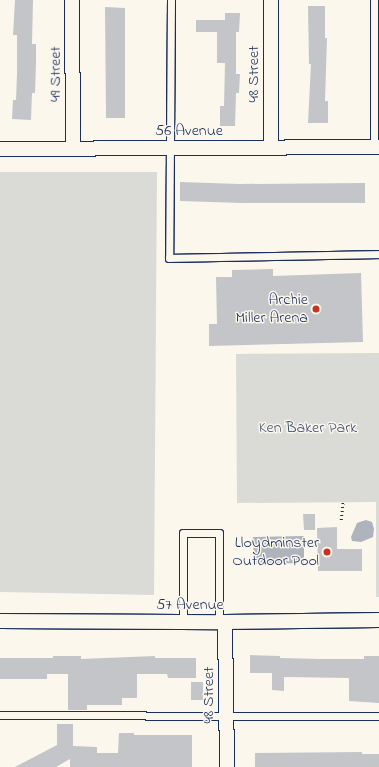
<!DOCTYPE html>
<style>
body{margin:0}
#map{position:relative;width:379px;height:767px;overflow:hidden;background:#fbf7ec;font-family:"Indie Flower",sans-serif}
div>[style]{position:absolute}
.green>*{inset:0;background:#dadad7}
.water>*{inset:0;background:#afb3bb}
.building>*{inset:0;background:#c3c5c9}
.path>*{height:2.5px;margin-top:-1.25px;transform-origin:0;background:repeating-linear-gradient(90deg,#1b2f5e 0 1px,transparent 0 4px)}
.roads{filter:drop-shadow(1px 0 #1b2f5e) drop-shadow(-1px 0 #1b2f5e) drop-shadow(0 1px #1b2f5e) drop-shadow(0 -1px #1b2f5e)}
.lane>*{height:7px;margin:-3.5px;padding:0 3.5px;transform-origin:3.5px;border-radius:3.5px;background:#fbf7ec}
.street>*{height:14px;margin:-7px;padding:0 7px;transform-origin:7px;border-radius:7px;background:#fbf7ec}
.dots>*{width:11px;height:11px;translate:-50% -50%;box-sizing:border-box;border:2px solid #fbf7ec;border-radius:50%}
span{translate:-50% -50%;white-space:nowrap;text-align:center;line-height:1.15;-webkit-text-stroke:3px #fbf7ec;paint-order:stroke}
.street-label{font-size:16px;color:#1b2f5e}
.poi-label{font-size:16px;color:#1b2f5e}
.right{translate:-100% -50%;text-align:right}
.park-label{font-size:16px;color:#415176}
</style>
<div id="map">
<div class="green">
<i style="clip-path:polygon(0 172px,157px 172px,154px 595px,0 592px)"></i>
<i style="clip-path:polygon(379px 353px,379px 597px,376px 597px,376px 502px,237px 503px,236px 354px)"></i>
</div>
<div class="water">
<i style="clip-path:polygon(366px 520px,372px 522px,374px 529px,373px 537px,361px 542px,352px 541px,351px 537px,357px 523px)"></i>
<i style="clip-path:polygon(304px 536px,304px 563px,254px 564px,253px 537px)"></i>
</div>
<div class="building">
<i style="clip-path:polygon(15px 0,33px 0,32px 44px,36px 44px,36px 63px,35px 93px,32px 93px,31px 120px,12px 119px,13px 100px,16px 100px,17px 74px,17px 35px,13px 35px)"></i>
<i style="clip-path:polygon(308px 6px,325px 6px,325px 38px,327px 38px,325px 101px,328px 101px,328px 123px,308px 123px,311px 64px,309px 64px)"></i>
<i style="clip-path:polygon(105px 7px,125px 8px,125px 118px,106px 118px)"></i>
<i style="clip-path:polygon(225px 13px,240px 13px,239px 32px,236px 32px,236px 74px,240px 74px,239px 93px,236px 93px,235px 126px,220px 126px,220px 106px,224px 106px,225px 63px,217px 63px,217px 32px,196px 32px,196px 20px,225px 20px)"></i>
<i style="clip-path:polygon(180px 182px,239px 184px,365px 183px,365px 203px,242px 203px,180px 201px)"></i>
<i style="clip-path:polygon(273px 269px,273px 276px,361px 273px,363px 342px,209px 346px,209px 324px,217px 324px,216px 277px,232px 277px,232px 270px)"></i>
<i style="clip-path:polygon(303px 514px,315px 514px,315px 530px,304px 530px)"></i>
<i style="clip-path:polygon(337px 527px,337px 549px,362px 549px,362px 571px,318px 571px,317px 528px)"></i>
<i style="clip-path:polygon(250px 655px,280px 656px,280px 658px,321px 659px,364px 659px,364px 656px,379px 656px,379px 703px,349px 701px,349px 678px,284px 677px,284px 691px,272px 690px,272px 673px,250px 673px)"></i>
<i style="clip-path:polygon(53px 656px,81px 656px,81px 659px,155px 656px,155px 658px,196px 658px,196px 678px,168px 678px,167px 674px,137px 674px,137px 698px,122px 698px,122px 705px,87px 705px,87px 710px,68px 710px,68px 674px,47px 674px,47px 679px,0 679px,0 658px,53px 658px)"></i>
<i style="clip-path:polygon(191px 682px,203px 682px,203px 700px,191px 700px)"></i>
<i style="clip-path:polygon(57px 724px,73px 724px,73px 746px,97px 747px,97px 753px,118px 753px,119px 733px,134px 733px,134px 735px,192px 735px,192px 767px,70px 767px,70px 759px,56px 767px,15px 767px,57px 745px)"></i>
<i style="clip-path:polygon(362px 752px,362px 754px,379px 754px,379px 767px,255px 767px,255px 753px)"></i>
</div>
<div class="path">
<i style="left:341px;top:520px;width:18px;rotate:-84deg"></i>
</div>
<div class="roads">
<div class="lane">
<i style="left:171px;top:0;width:258px;rotate:90.4deg"></i>
<i style="left:169px;top:258px;width:210px;rotate:-1.1deg"></i>
<i style="left:374px;top:0;width:147px;rotate:90deg"></i>
<i style="left:183px;top:622px;width:89px;rotate:-90deg"></i>
<i style="left:183px;top:533px;width:36px"></i>
<i style="left:219px;top:533px;width:89px;rotate:90deg"></i>
<i style="left:0;top:715px;width:379px;rotate:0.2deg"></i>
</div>
<div class="street">
<i style="left:72px;top:0;width:148px;rotate:89.6deg"></i>
<i style="left:271px;top:0;width:147px;rotate:90deg"></i>
<i style="left:0;top:149px;width:379px;rotate:-0.3deg"></i>
<i style="left:0;top:621px;width:225px;rotate:0.3deg"></i>
<i style="left:225px;top:622px;width:154px;rotate:-0.7deg"></i>
<i style="left:225px;top:622px;width:145px;rotate:89.2deg"></i>
</div>
</div>
<div class="dots">
<i style="left:316px;top:309px;background:#c8321e"></i>
<i style="left:327px;top:552px;background:#c8321e"></i>
</div>
<div class="street-label">
<span style="left:56px;top:74px;rotate:-90deg">49 Street</span>
<span style="left:254px;top:74px;rotate:-90deg">48 Street</span>
<span style="left:189px;top:131px">56 Avenue</span>
<span style="left:190px;top:605px">57 Avenue</span>
<span style="left:209px;top:695px;rotate:-90deg">48 Street</span>
</div>
<div class="poi-label">
<span class="right" style="left:308px;top:309px">Archie<br>Miller Arena</span>
<span class="right" style="left:319px;top:552px">Lloydminster<br>Outdoor Pool</span>
</div>
<div class="park-label">
<span style="left:308px;top:428px">Ken Baker Park</span>
</div>
</div>
